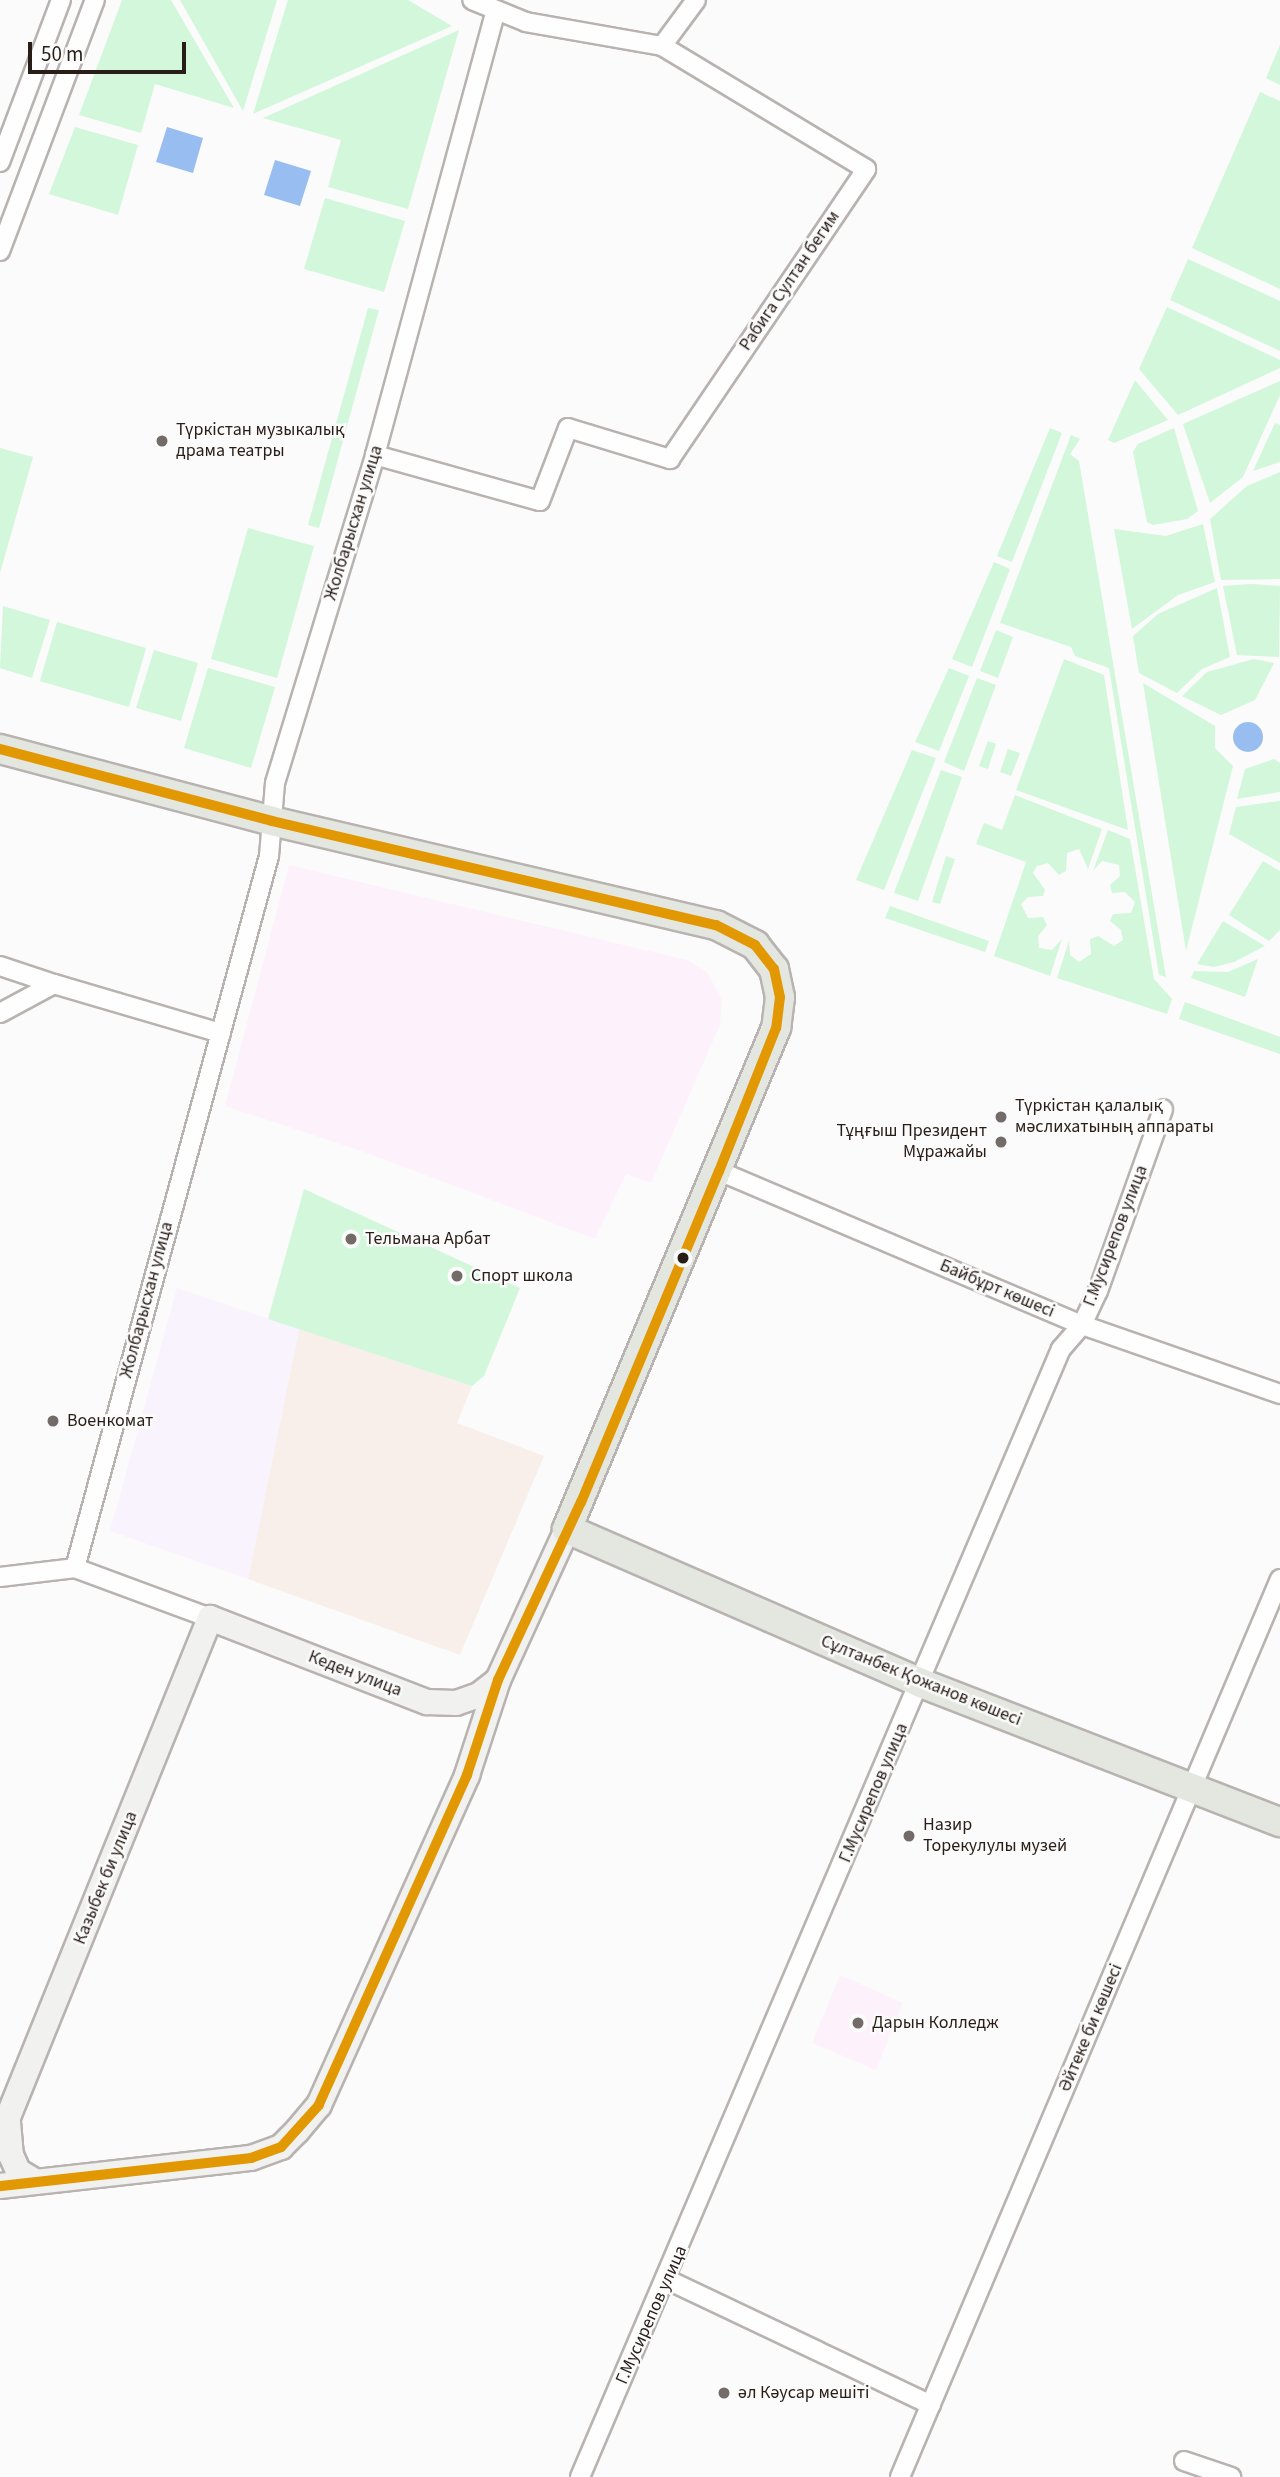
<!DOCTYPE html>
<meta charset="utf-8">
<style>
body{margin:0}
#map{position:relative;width:1280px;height:2477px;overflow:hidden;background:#fbfbfb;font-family:"Source Sans 3",sans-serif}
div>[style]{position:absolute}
.built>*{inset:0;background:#f8efea}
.industrial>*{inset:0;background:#f8f3fd}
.education>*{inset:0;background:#fdf2fb}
.green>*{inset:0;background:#d2f7da}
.water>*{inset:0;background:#98bdf0}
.round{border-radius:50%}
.roads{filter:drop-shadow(2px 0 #b8b3b0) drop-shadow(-2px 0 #b8b3b0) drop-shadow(0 2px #b8b3b0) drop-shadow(0 -2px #b8b3b0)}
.street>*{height:18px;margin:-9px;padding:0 9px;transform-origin:9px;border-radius:9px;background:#fefefe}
.secondary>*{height:24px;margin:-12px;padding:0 12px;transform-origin:12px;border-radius:12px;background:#f1f2ef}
.primary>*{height:28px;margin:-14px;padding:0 14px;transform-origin:14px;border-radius:14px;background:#e4e6e0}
.bus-1>*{height:10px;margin:-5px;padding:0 5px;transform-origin:5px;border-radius:5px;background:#e29802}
.dots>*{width:19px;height:19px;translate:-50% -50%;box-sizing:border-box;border:4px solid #fbfbfb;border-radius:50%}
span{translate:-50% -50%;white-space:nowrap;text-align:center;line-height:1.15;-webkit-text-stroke:5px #fbfbfb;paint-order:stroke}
.street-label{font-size:18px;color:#291e17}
.poi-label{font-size:18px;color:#291e17}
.left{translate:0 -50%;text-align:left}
.right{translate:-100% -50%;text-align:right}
.scale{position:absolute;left:28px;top:42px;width:158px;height:32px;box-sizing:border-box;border:4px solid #291e17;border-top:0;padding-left:9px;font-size:21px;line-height:24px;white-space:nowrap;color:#291e17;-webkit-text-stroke:5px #fbfbfb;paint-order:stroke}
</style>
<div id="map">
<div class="built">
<i style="clip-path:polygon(299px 1329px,472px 1386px,457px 1423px,544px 1456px,460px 1655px,248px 1579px)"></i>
</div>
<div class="industrial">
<i style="clip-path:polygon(177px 1288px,299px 1329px,248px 1579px,110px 1531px)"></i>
</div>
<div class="education">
<i style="clip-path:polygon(289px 865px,687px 960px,707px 972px,722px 1000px,720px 1025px,651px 1183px,626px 1174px,595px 1239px,367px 1153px,225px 1106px)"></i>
<i style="clip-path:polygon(840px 1975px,903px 2003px,876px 2070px,812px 2043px)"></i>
</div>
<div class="green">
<i style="clip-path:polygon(122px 0,171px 0,234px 108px,155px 84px,141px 133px,79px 115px)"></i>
<i style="clip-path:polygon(180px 0,277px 0,243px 111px)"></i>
<i style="clip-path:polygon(288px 0,408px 0,452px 26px,253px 114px)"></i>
<i style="clip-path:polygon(459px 30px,408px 209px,328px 187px,341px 140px,263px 118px)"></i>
<i style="clip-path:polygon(1280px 45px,1280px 85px,1266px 78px)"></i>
<i style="clip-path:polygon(1260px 92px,1280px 101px,1280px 289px,1192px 248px)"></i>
<i style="clip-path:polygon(75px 127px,138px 145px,118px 215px,49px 194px)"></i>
<i style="clip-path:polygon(325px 198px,405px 221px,384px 292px,304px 269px)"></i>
<i style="clip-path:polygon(1188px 259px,1280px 301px,1280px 351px,1170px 300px)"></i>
<i style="clip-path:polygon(1167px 307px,1280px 360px,1280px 368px,1178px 415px,1139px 369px)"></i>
<i style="clip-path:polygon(368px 308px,379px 310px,319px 528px,308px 525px)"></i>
<i style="clip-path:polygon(1135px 380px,1168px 420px,1114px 443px,1108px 440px)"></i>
<i style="clip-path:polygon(1280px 381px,1280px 395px,1243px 477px,1210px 503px,1183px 424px)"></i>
<i style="clip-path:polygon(1275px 423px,1280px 425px,1280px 462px,1253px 471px)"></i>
<i style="clip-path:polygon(1050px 428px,1062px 433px,1012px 562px,997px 556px)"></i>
<i style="clip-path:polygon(1174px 428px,1198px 511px,1187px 519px,1153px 525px,1147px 522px,1133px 452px,1138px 444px)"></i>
<i style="clip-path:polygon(1071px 435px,1080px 439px,1070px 454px,1079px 461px,1166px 977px,1159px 975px,1109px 668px,1075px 656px,1071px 647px,1000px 623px)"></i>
<i style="clip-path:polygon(0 448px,33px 457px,0 573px)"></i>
<i style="clip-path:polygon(1280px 472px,1280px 579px,1221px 580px,1210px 519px,1247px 486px)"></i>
<i style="clip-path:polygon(1203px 524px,1215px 582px,1178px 595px,1132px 629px,1114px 529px,1166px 536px)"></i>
<i style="clip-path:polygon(248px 528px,314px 546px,277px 678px,211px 659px)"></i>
<i style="clip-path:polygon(994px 562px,1010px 569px,972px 667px,952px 659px)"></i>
<i style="clip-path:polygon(1251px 584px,1280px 586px,1279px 657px,1237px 655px,1223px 586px)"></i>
<i style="clip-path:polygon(1217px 588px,1230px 657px,1202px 669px,1177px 693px,1139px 673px,1133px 636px,1158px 614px)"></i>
<i style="clip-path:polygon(3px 606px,50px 620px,32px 678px,0 668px)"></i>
<i style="clip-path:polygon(57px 622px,146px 648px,129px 707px,40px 681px)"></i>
<i style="clip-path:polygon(996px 630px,1013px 637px,998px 678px,980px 671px)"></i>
<i style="clip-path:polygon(154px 650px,198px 663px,181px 721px,136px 708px)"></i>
<i style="clip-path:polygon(1064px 659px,1104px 675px,1128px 830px,1016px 790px)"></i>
<i style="clip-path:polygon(1254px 659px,1274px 663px,1255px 700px,1221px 715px,1182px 696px,1207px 672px)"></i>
<i style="clip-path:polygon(208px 668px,275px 687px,251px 768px,184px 748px)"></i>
<i style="clip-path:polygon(949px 668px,969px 676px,939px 751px,915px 742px)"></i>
<i style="clip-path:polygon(977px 678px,996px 685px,964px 771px,944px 762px)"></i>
<i style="clip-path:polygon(1143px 683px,1215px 726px,1215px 748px,1233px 766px,1186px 951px)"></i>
<i style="clip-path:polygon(988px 741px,996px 744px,988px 769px,979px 766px)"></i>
<i style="clip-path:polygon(1008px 749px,1020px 753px,1011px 776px,1000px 772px)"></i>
<i style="clip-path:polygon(912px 750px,936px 758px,884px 890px,856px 880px)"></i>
<i style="clip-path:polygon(1274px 759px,1280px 763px,1280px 792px,1237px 799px,1245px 769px)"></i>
<i style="clip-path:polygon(941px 770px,962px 777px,918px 901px,894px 893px)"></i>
<i style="clip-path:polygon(1015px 795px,1102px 829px,1088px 869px,1079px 849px,1067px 853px,1066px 871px,1059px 875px,1048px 863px,1037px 866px,1033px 873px,1045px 890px,1043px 896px,1028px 897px,1021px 904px,1028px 918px,1043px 917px,1047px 925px,1038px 936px,1039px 948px,1052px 950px,1062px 939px,1050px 976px,994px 956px,1026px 862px,976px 844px,984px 823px,1002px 830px)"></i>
<i style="clip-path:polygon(1280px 801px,1280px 863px,1229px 834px,1236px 807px)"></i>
<i style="clip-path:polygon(1108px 830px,1130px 839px,1154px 979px,1172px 999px,1167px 1014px,1057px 978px,1069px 941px,1070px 955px,1079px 962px,1091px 954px,1090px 939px,1098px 936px,1114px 946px,1123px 940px,1121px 930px,1110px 921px,1113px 914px,1131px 913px,1135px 902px,1125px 892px,1112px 893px,1110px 885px,1120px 876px,1119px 865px,1102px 861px,1093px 871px)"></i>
<i style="clip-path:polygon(946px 856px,955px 859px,940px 904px,932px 902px)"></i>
<i style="clip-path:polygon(1263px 861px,1280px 871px,1280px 930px,1269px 941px,1229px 915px)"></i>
<i style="clip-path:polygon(890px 906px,989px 941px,985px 952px,885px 918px)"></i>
<i style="clip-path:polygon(1223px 921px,1265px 946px,1234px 962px,1214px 967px,1197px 964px)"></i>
<i style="clip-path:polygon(1258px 959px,1245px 997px,1191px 978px,1194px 971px,1228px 972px)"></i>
<i style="clip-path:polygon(1185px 1002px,1280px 1037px,1280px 1054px,1179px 1019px)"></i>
<i style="clip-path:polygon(304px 1189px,520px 1288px,484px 1376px,472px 1386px,268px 1319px)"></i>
</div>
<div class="water">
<i style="clip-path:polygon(167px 127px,203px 138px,193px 173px,156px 162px)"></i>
<i style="clip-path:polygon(275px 160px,311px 171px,300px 206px,264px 195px)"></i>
<i class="round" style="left:1233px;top:722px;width:30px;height:30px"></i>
</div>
<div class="roads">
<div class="street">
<i style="left:662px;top:46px;width:57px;rotate:-53.5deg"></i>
<i style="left:0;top:162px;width:173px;rotate:-69.4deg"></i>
<i style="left:0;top:251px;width:268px;rotate:-69.3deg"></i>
<i style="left:375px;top:455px;width:171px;rotate:15.6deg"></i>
<i style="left:540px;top:501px;width:78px;rotate:-69deg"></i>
<i style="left:568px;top:428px;width:107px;rotate:16.9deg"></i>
<i style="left:670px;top:459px;width:350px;rotate:-55.9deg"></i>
<i style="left:866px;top:169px;width:238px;rotate:-148.9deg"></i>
<i style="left:662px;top:46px;width:138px;rotate:-170deg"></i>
<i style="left:526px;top:22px;width:58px;rotate:-157.8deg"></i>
<i style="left:0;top:966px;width:57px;rotate:18.4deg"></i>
<i style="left:0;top:1013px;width:61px;rotate:-28.2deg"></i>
<i style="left:54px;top:984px;width:174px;rotate:16.4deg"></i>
<i style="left:719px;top:1171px;width:394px;rotate:23deg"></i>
<i style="left:1082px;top:1325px;width:210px;rotate:19.2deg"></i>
<i style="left:75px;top:1568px;width:738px;rotate:-74.76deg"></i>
<i style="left:269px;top:856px;width:73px;rotate:-85.3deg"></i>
<i style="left:275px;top:783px;width:343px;rotate:-73deg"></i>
<i style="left:375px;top:455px;width:458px;rotate:-74.8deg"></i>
<i style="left:0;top:1577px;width:76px;rotate:-6.8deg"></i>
<i style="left:75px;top:1568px;width:144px;rotate:20.3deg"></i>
<i style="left:668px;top:2280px;width:291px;rotate:25.4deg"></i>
<i style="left:1184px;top:2461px;width:50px;rotate:18.8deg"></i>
<i style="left:580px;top:2477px;width:1226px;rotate:-66.91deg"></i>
<i style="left:1061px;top:1349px;width:32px;rotate:-49deg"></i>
<i style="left:1082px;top:1325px;width:38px;rotate:-65deg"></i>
<i style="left:1098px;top:1291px;width:193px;rotate:-70.3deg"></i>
<i style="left:900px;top:2477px;width:975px;rotate:-67.06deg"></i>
</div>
<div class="secondary">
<i style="left:8px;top:2122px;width:33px;rotate:85deg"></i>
<i style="left:11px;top:2155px;width:17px;rotate:66deg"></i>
<i style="left:18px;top:2171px;width:21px;rotate:31deg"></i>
<i style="left:0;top:2137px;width:560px;rotate:-67.97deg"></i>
<i style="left:210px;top:1618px;width:233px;rotate:21.2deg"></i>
<i style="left:427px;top:1702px;width:29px;rotate:2deg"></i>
<i style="left:456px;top:1703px;width:24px;rotate:-19deg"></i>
<i style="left:479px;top:1695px;width:24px;rotate:-38deg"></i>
<i style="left:0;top:2186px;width:253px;rotate:-6.4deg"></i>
<i style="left:251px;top:2158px;width:32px;rotate:-20deg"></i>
<i style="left:281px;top:2147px;width:23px;rotate:-45deg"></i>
<i style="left:297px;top:2131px;width:34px;rotate:-50deg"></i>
<i style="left:319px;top:2105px;width:362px;rotate:-65.8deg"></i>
<i style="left:467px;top:1775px;width:100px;rotate:-71.9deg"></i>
<i style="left:498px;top:1680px;width:166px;rotate:-65.4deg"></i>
</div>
<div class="primary">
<i style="left:0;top:749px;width:281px;rotate:14.8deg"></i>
<i style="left:272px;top:821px;width:456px;rotate:13.2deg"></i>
<i style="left:716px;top:925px;width:44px;rotate:27.1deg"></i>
<i style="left:755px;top:945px;width:31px;rotate:52deg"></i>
<i style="left:774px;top:969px;width:29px;rotate:78deg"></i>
<i style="left:780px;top:997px;width:31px;rotate:97deg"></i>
<i style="left:776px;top:1028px;width:543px;rotate:112.64deg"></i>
<i style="left:567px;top:1529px;width:386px;rotate:23.5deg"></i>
<i style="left:921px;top:1683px;width:385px;rotate:21.2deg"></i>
</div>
</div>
<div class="bus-1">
<i style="left:0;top:749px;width:281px;rotate:14.8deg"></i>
<i style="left:272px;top:821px;width:456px;rotate:13.2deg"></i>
<i style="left:716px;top:925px;width:44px;rotate:27.1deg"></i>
<i style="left:755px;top:945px;width:31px;rotate:52deg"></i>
<i style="left:774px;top:969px;width:29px;rotate:78deg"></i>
<i style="left:780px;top:997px;width:31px;rotate:97deg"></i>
<i style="left:776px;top:1028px;width:154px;rotate:111.7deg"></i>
<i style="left:719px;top:1171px;width:359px;rotate:112.6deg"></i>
<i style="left:581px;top:1502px;width:196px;rotate:115deg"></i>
<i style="left:498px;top:1680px;width:100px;rotate:108.1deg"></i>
<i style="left:467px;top:1775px;width:362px;rotate:114.2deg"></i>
<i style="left:319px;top:2105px;width:57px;rotate:132.1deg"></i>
<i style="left:281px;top:2147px;width:32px;rotate:160deg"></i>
<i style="left:251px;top:2158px;width:253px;rotate:173.6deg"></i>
</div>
<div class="dots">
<i style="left:162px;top:441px;background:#726b67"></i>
<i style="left:1001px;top:1117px;background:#726b67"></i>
<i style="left:1001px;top:1142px;background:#726b67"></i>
<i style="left:351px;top:1239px;background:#726b67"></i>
<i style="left:683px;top:1258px;background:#291e17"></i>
<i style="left:457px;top:1276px;background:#726b67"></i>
<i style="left:53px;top:1421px;background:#726b67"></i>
<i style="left:909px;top:1836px;background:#726b67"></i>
<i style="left:858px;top:2023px;background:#726b67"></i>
<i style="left:724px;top:2393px;background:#726b67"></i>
</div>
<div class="street-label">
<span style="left:790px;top:281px;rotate:-56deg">Рабига Султан бегим</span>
<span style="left:354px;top:523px;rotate:-73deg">Жолбарысхан улица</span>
<span style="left:1116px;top:1236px;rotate:-69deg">Г.Мусирепов улица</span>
<span style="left:997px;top:1289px;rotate:23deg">Байбұрт көшесі</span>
<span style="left:147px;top:1300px;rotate:-75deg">Жолбарысхан улица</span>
<span style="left:355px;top:1674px;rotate:21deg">Кеден улица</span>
<span style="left:921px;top:1681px;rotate:22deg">Сұлтанбек Қожанов көшесі</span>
<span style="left:874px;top:1793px;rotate:-67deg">Г.Мусирепов улица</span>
<span style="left:106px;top:1878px;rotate:-68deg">Казыбек би улица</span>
<span style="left:1091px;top:2028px;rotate:-67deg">Әйтеке би көшесі</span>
<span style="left:652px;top:2315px;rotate:-66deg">Г.Мусирепов улица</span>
</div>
<div class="poi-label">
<span class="left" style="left:176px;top:441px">Түркістан музыкалық<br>драма театры</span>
<span class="left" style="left:1015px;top:1117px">Түркістан қалалық<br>мәслихатының аппараты</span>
<span class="right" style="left:987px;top:1142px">Тұңғыш Президент<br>Мұражайы</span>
<span class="left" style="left:365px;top:1239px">Тельмана Арбат</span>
<span class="left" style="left:471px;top:1276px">Спорт школа</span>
<span class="left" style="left:67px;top:1421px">Военкомат</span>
<span class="left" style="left:923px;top:1836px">Назир<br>Торекулулы музей</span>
<span class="left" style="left:872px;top:2023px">Дарын Колледж</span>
<span class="left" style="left:738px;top:2393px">әл Кәусар мешіті</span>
</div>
<div class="scale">50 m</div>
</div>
